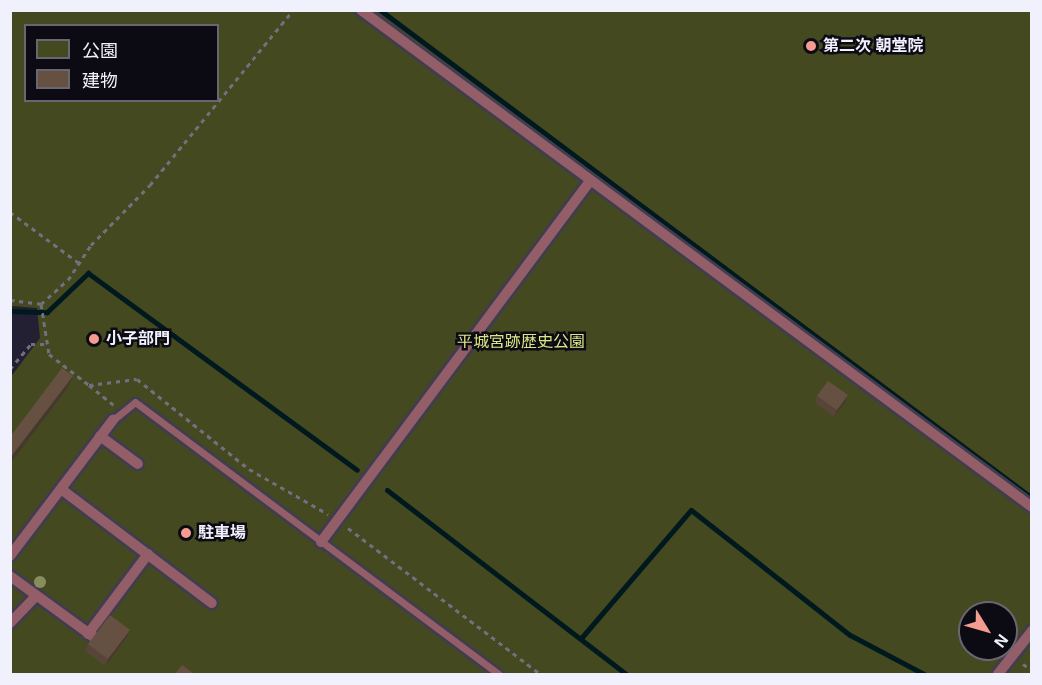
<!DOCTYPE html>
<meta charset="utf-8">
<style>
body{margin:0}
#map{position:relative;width:1042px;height:685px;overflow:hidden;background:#232033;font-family:Arial,"Noto Sans JP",sans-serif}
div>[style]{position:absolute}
.green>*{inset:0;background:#454920}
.stream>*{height:5px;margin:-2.5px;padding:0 2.5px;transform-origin:2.5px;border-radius:2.5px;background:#00191e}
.path>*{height:3px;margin-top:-1.5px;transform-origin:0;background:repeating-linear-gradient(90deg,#727080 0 4.5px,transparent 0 9px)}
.roads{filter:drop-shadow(2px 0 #403d4f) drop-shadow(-2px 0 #403d4f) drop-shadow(0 2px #403d4f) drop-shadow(0 -2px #403d4f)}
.service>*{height:7px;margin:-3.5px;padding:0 3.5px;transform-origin:3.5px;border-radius:3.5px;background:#935e68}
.pedestrian>*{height:10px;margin:-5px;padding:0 5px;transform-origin:5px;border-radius:5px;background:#935e68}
.trees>*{width:12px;height:12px;margin:-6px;border-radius:50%;background:#898d5e}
.wall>*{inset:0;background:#584539}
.shaded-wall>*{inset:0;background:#47382e}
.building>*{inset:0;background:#665042}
.dots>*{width:16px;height:16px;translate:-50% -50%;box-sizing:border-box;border:3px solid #0c0b14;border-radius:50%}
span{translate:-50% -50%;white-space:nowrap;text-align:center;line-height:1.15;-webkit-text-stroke:5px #0c0b14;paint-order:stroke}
.poi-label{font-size:16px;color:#f1f0fd;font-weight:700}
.left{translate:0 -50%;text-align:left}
.park-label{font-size:16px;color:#dce682}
.frame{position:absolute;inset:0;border:12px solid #f1f0fd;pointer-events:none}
.legend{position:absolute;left:24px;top:24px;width:195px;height:78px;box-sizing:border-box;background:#0c0b14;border:2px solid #686771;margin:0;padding:8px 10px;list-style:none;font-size:18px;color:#f1f0fd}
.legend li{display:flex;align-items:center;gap:12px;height:30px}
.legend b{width:30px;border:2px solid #686771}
.north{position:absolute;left:958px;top:601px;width:60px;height:60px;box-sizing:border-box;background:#0c0b14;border:2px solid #686771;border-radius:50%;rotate:127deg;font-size:16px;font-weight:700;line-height:24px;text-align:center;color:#f1f0fd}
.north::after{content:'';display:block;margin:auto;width:21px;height:27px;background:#f59c91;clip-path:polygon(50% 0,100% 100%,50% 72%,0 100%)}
</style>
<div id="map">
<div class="green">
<i style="clip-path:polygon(evenodd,11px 11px,1031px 11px,1031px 674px,11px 674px,10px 378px,40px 338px,37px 308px,11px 306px,11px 11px,26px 26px,218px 26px,218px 100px,26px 100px,26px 26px,11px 11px,970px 613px,1006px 613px,1006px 649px,970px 649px,970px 613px)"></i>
</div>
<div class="stream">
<i style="left:380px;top:10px;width:814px;rotate:36.81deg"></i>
<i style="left:10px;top:311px;width:37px;rotate:2deg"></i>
<i style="left:47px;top:312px;width:57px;rotate:-43.6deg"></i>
<i style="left:88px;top:273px;width:333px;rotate:36.2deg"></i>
<i style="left:387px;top:490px;width:302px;rotate:37.6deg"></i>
<i style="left:582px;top:637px;width:167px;rotate:-49.4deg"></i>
<i style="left:691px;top:510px;width:202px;rotate:38.2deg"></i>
<i style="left:850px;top:635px;width:84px;rotate:27.8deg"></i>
</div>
<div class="path">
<i style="left:10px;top:212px;width:86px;rotate:36.5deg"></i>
<i style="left:10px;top:300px;width:31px;rotate:7deg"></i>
<i style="left:41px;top:304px;width:51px;rotate:80.9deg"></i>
<i style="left:49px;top:354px;width:51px;rotate:37.8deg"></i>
<i style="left:89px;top:385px;width:48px;rotate:-7.1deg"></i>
<i style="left:137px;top:379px;width:144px;rotate:38.8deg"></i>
<i style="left:249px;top:469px;width:91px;rotate:29.7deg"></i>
<i style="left:41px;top:304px;width:36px;rotate:-42deg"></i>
<i style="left:68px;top:280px;width:42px;rotate:-56.7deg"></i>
<i style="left:91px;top:245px;width:84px;rotate:-45.5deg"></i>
<i style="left:150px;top:185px;width:226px;rotate:-50.7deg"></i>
<i style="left:10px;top:369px;width:33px;rotate:-50deg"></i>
<i style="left:31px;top:344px;width:16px"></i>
<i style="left:89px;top:385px;width:32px;rotate:39deg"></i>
<i style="left:348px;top:528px;width:241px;rotate:37.2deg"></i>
<i style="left:1023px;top:664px;width:11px;rotate:34deg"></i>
</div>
<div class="roads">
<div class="service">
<i style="left:113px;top:420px;width:28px;rotate:-39deg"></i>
<i style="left:135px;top:402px;width:454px;rotate:36.8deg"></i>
</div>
<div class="pedestrian">
<i style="left:361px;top:10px;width:835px;rotate:36.53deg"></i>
<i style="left:100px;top:436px;width:47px;rotate:36.4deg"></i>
<i style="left:61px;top:489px;width:189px;rotate:37.1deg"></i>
<i style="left:321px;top:542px;width:448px;rotate:-53.3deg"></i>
<i style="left:10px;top:556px;width:171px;rotate:-52.9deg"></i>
<i style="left:10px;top:576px;width:105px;rotate:36.1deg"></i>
<i style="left:10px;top:623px;width:37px;rotate:-46deg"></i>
<i style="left:88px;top:634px;width:100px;rotate:-53.1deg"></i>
<i style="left:998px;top:674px;width:55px;rotate:-51.7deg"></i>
</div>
</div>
<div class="trees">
<i style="left:40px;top:582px"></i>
</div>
<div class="wall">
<i style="clip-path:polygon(817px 396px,845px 402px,834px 417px,815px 403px)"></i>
<i style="clip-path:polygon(130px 630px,127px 637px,105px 666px,85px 651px,88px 644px)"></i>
</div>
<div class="shaded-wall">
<i style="clip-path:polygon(73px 376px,69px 386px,10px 464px,10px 458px)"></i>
<i style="clip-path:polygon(848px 395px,845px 402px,834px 417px,837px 410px)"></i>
<i style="clip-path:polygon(130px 630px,127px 637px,105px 666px,108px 659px)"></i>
</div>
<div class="building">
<i style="clip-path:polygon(62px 368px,73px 376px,10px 458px,10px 437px)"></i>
<i style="clip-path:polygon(828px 381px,848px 395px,837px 410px,817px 396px)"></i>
<i style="clip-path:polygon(110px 615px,130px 630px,108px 659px,88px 644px)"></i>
<i style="clip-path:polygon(182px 665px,194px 674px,194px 675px,174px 675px)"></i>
</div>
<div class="dots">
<i style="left:811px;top:46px;background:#f59c91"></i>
<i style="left:94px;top:339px;background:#f59c91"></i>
<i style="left:186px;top:533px;background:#f59c91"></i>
</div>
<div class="poi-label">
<span class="left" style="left:823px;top:46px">第二次 朝堂院</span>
<span class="left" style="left:106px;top:339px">小子部門</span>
<span class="left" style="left:198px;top:533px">駐車場</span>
</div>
<div class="park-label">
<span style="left:521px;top:342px">平城宮跡歴史公園</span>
</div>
<div class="frame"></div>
<ul class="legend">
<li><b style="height:16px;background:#454920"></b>公園</li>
<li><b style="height:16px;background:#665042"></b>建物</li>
</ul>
<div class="north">N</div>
</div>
